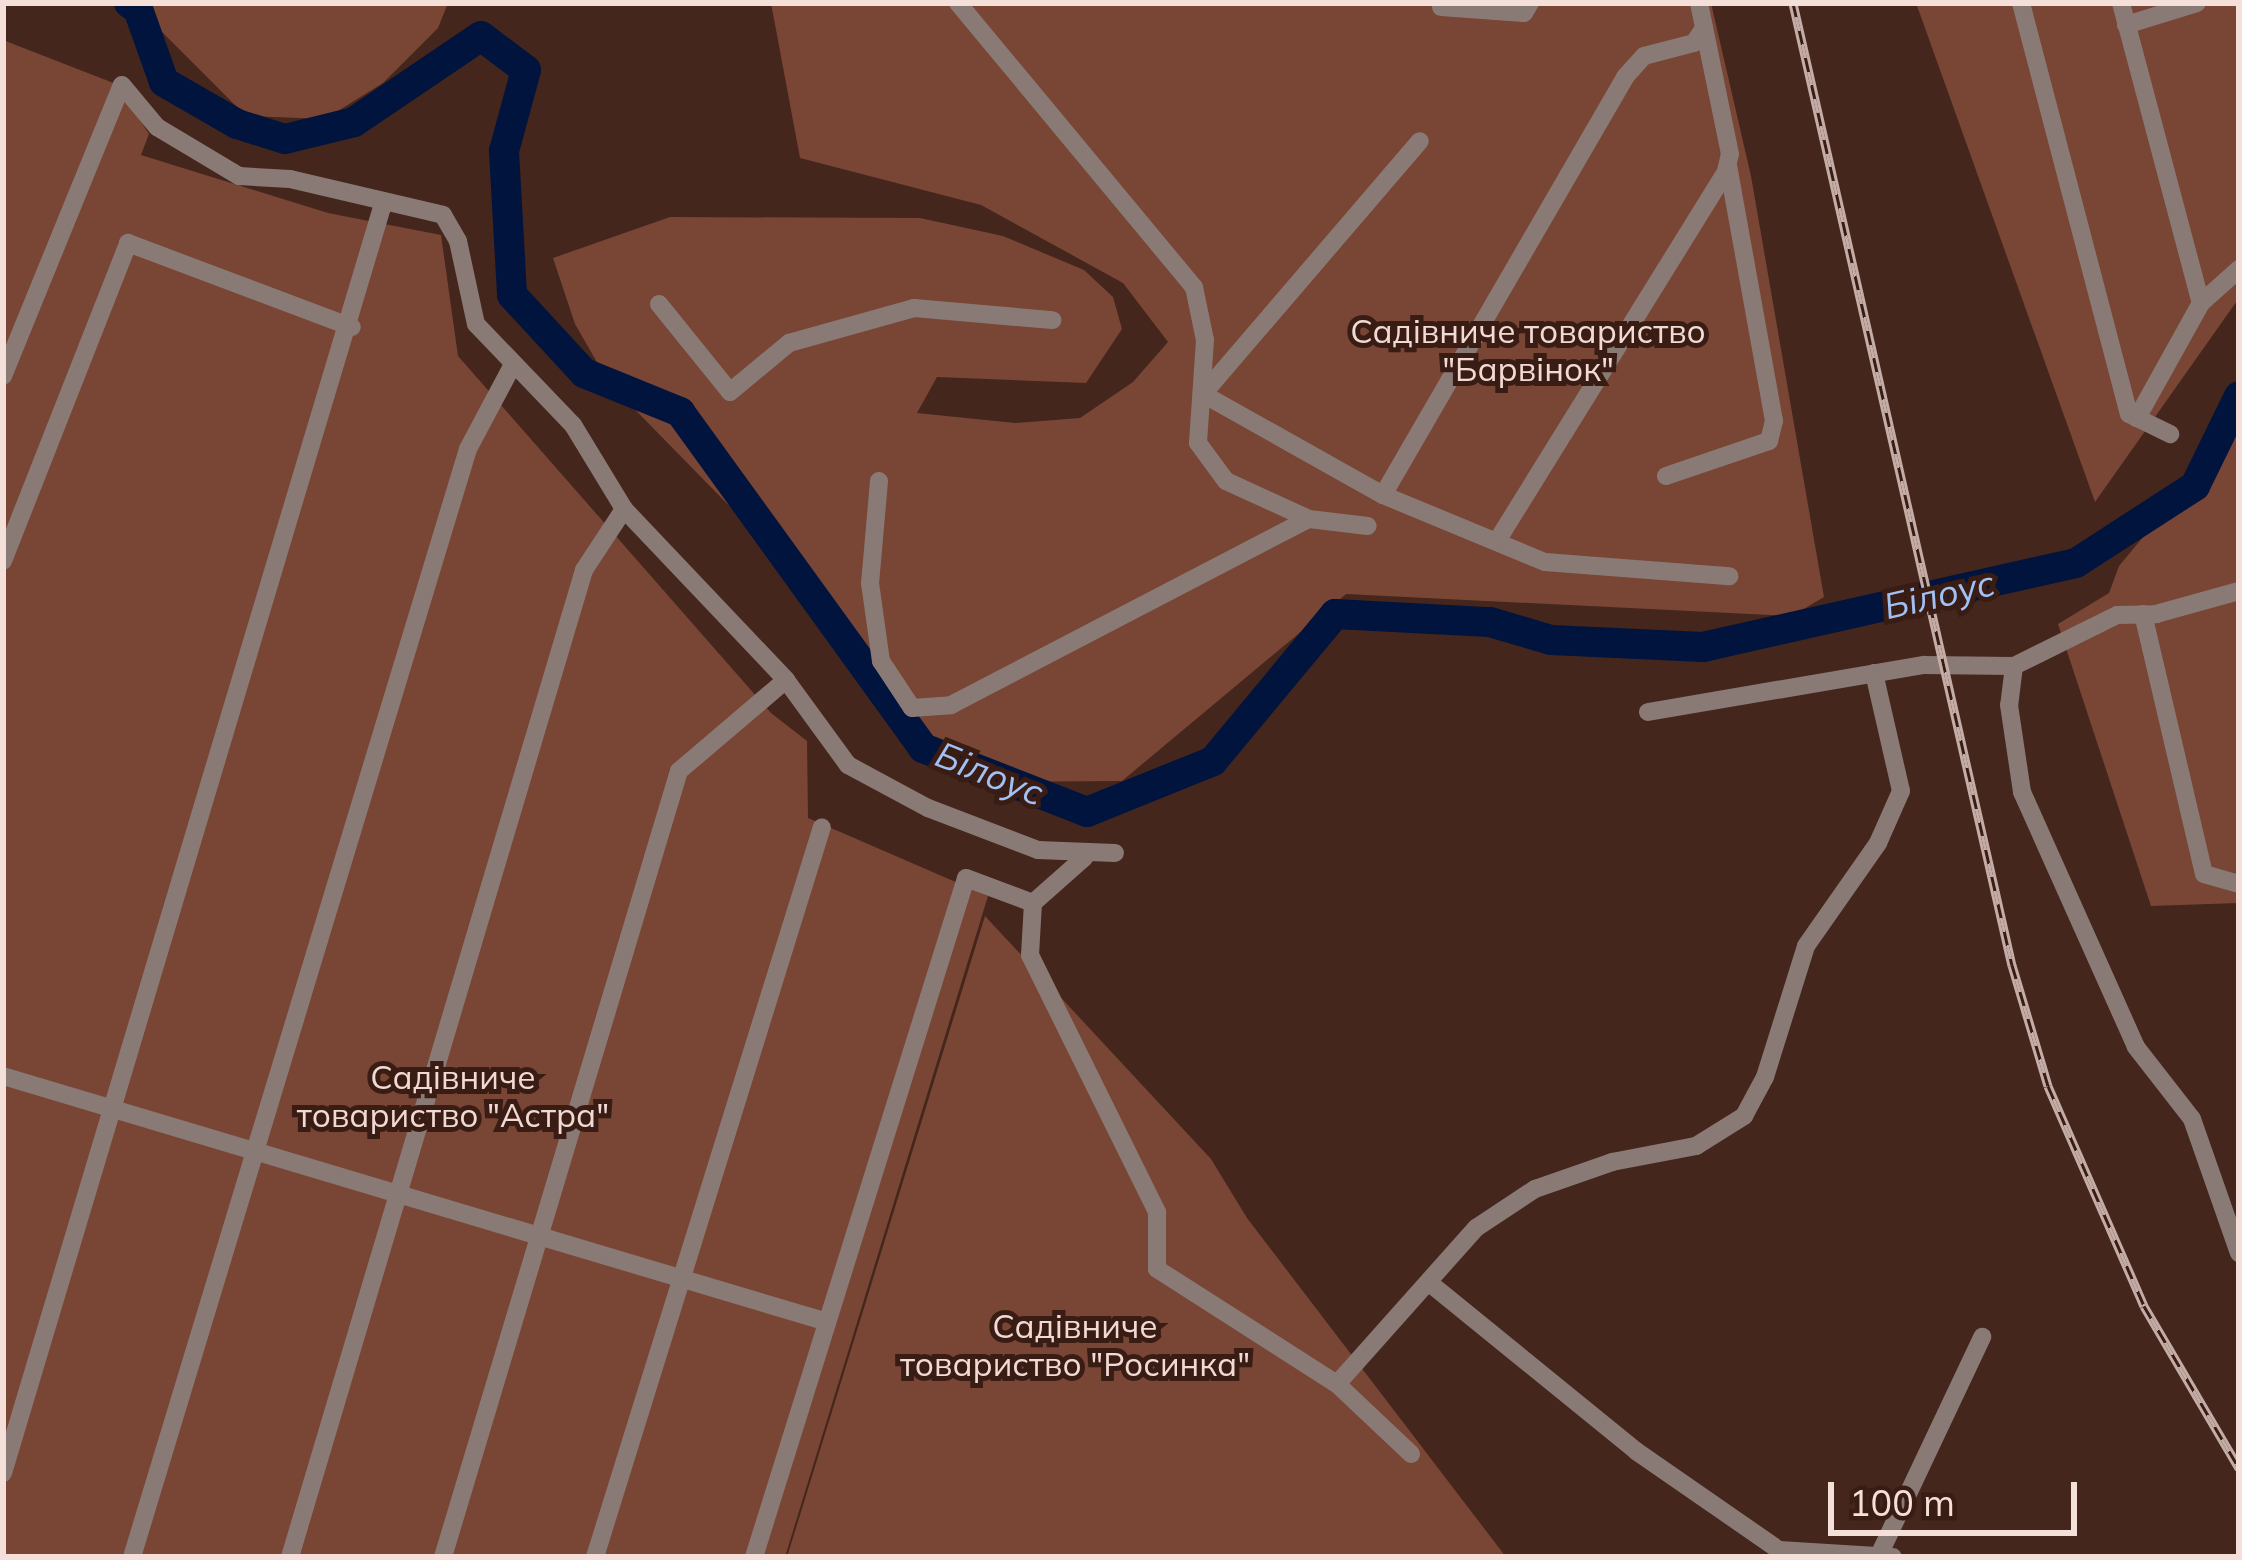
<!DOCTYPE html>
<meta charset="utf-8">
<style>
body{margin:0}
#map{position:relative;width:2242px;height:1560px;overflow:hidden;background:#44261d;font-family:Mulish,sans-serif}
div>[style]{position:absolute}
.green>*{inset:0;background:#794535}
.river>*{height:30px;margin:-15px;padding:0 15px;transform-origin:15px;border-radius:15px;background:#00143d}
.minor>*{height:18px;margin:-9px;padding:0 9px;transform-origin:9px;border-radius:9px;background:#8a7a75}
.rail>*{height:9px;margin-top:-4.5px;transform-origin:0;background:repeating-linear-gradient(90deg,#391c14 0 14px,#c4ada6 0 28px);box-sizing:border-box;border-block:3px solid #c4ada6}
span{translate:-50% -50%;white-space:nowrap;text-align:center;line-height:1.15;-webkit-text-stroke:10px #391c14;paint-order:stroke}
.park-label{font-size:33px;color:#f1dad3}
.water-label{font-size:36px;color:#a1c1f5;font-style:italic}
.frame{position:absolute;inset:0;border:6px solid #f4e0d9;pointer-events:none}
.scale{position:absolute;left:1828px;top:1482px;width:249px;height:54px;box-sizing:border-box;border:6px solid #f4e0d9;border-top:0;padding-left:15px;font-size:36px;line-height:42px;white-space:nowrap;color:#f4e0d9;-webkit-text-stroke:9px #391c14;paint-order:stroke}
</style>
<div id="map">
<div class="green">
<i style="clip-path:polygon(133px 3px,448px 3px,438px 28px,383px 83px,325px 119px,246px 116px)"></i>
<i style="clip-path:polygon(771px 3px,1711px 3px,1751px 176px,1824px 597px,1792px 616px,1346px 594px,1122px 781px,1000px 782px,925px 742px,881px 661px,609px 383px,575px 324px,553px 258px,670px 217px,920px 218px,1003px 236px,1084px 270px,1113px 297px,1122px 329px,1086px 383px,937px 377px,917px 413px,1015px 423px,1080px 418px,1133px 382px,1168px 342px,1123px 283px,981px 205px,800px 158px)"></i>
<i style="clip-path:polygon(1916px 3px,2239px 3px,2239px 298px,2095px 502px)"></i>
<i style="clip-path:polygon(3px 40px,116px 84px,149px 134px,141px 155px,328px 213px,441px 235px,458px 356px,771px 713px,807px 741px,808px 818px,988px 896px,785px 1557px,3px 1557px)"></i>
<i style="clip-path:polygon(2239px 422px,2239px 903px,2151px 906px,2058px 624px,2109px 593px,2119px 566px)"></i>
<i style="clip-path:polygon(985px 916px,1211px 1159px,1247px 1218px,1506px 1557px,787px 1557px)"></i>
</div>
<div class="river">
<i style="left:129px;top:3px;width:11px;rotate:34deg"></i>
<i style="left:138px;top:9px;width:77px;rotate:70.4deg"></i>
<i style="left:164px;top:82px;width:84px;rotate:29.9deg"></i>
<i style="left:237px;top:124px;width:50px;rotate:17.4deg"></i>
<i style="left:285px;top:139px;width:71px;rotate:-13.8deg"></i>
<i style="left:354px;top:122px;width:153px;rotate:-34.1deg"></i>
<i style="left:481px;top:36px;width:56px;rotate:37.1deg"></i>
<i style="left:526px;top:70px;width:84px;rotate:105.2deg"></i>
<i style="left:504px;top:151px;width:144px;rotate:86.8deg"></i>
<i style="left:512px;top:295px;width:106px;rotate:47.3deg"></i>
<i style="left:584px;top:373px;width:104px;rotate:22.1deg"></i>
<i style="left:680px;top:412px;width:415px;rotate:54.1deg"></i>
<i style="left:923px;top:748px;width:176px;rotate:21.3deg"></i>
<i style="left:1087px;top:812px;width:136px;rotate:-22deg"></i>
<i style="left:1213px;top:761px;width:191px;rotate:-50.3deg"></i>
<i style="left:1335px;top:614px;width:155px;rotate:3deg"></i>
<i style="left:1490px;top:622px;width:64px;rotate:16.4deg"></i>
<i style="left:1551px;top:640px;width:152px;rotate:2.6deg"></i>
<i style="left:1703px;top:647px;width:382px;rotate:-12.7deg"></i>
<i style="left:2076px;top:563px;width:142px;rotate:-32.9deg"></i>
<i style="left:2195px;top:486px;width:100px;rotate:-63.9deg"></i>
</div>
<div class="minor">
<i style="left:958px;top:3px;width:369px;rotate:50.3deg"></i>
<i style="left:1194px;top:287px;width:54px;rotate:78.3deg"></i>
<i style="left:1205px;top:340px;width:103px;rotate:93.9deg"></i>
<i style="left:1198px;top:443px;width:47px;rotate:53.6deg"></i>
<i style="left:1226px;top:481px;width:91px;rotate:24.6deg"></i>
<i style="left:1309px;top:519px;width:59px;rotate:6.8deg"></i>
<i style="left:2021px;top:3px;width:425px;rotate:75.3deg"></i>
<i style="left:2129px;top:414px;width:46px;rotate:26deg"></i>
<i style="left:2121px;top:3px;width:310px;rotate:75.1deg"></i>
<i style="left:2201px;top:303px;width:132px;rotate:119.1deg"></i>
<i style="left:1441px;top:7px;width:83px;rotate:4.1deg"></i>
<i style="left:1524px;top:13px;width:12px;rotate:-59deg"></i>
<i style="left:2126px;top:25px;width:74px;rotate:-17.2deg"></i>
<i style="left:2201px;top:303px;width:51px;rotate:-41.8deg"></i>
<i style="left:659px;top:304px;width:113px;rotate:51.1deg"></i>
<i style="left:730px;top:392px;width:77px;rotate:-39.7deg"></i>
<i style="left:789px;top:343px;width:130px;rotate:-15.6deg"></i>
<i style="left:914px;top:308px;width:139px;rotate:5deg"></i>
<i style="left:3px;top:376px;width:314px;rotate:-67.8deg"></i>
<i style="left:122px;top:85px;width:55px;rotate:50.2deg"></i>
<i style="left:157px;top:127px;width:96px;rotate:30.9deg"></i>
<i style="left:239px;top:176px;width:51px;rotate:3.4deg"></i>
<i style="left:290px;top:179px;width:157px;rotate:13.2deg"></i>
<i style="left:443px;top:215px;width:30px;rotate:60deg"></i>
<i style="left:458px;top:241px;width:85px;rotate:77.8deg"></i>
<i style="left:476px;top:324px;width:140px;rotate:46.2deg"></i>
<i style="left:573px;top:425px;width:98px;rotate:58.7deg"></i>
<i style="left:624px;top:509px;width:236px;rotate:46.5deg"></i>
<i style="left:786px;top:680px;width:105px;rotate:53.9deg"></i>
<i style="left:848px;top:765px;width:91px;rotate:28.3deg"></i>
<i style="left:928px;top:808px;width:118px;rotate:20.9deg"></i>
<i style="left:1038px;top:850px;width:77px;rotate:2.2deg"></i>
<i style="left:1203px;top:394px;width:206px;rotate:29.3deg"></i>
<i style="left:1383px;top:495px;width:175px;rotate:22.5deg"></i>
<i style="left:1545px;top:562px;width:185px;rotate:4.4deg"></i>
<i style="left:1203px;top:394px;width:333px;rotate:-49.4deg"></i>
<i style="left:1666px;top:476px;width:109px;rotate:-18.8deg"></i>
<i style="left:1769px;top:441px;width:21px;rotate:-76deg"></i>
<i style="left:1774px;top:421px;width:260px;rotate:-100.2deg"></i>
<i style="left:879px;top:481px;width:102px;rotate:95deg"></i>
<i style="left:870px;top:583px;width:79px;rotate:82deg"></i>
<i style="left:881px;top:661px;width:56px;rotate:56.6deg"></i>
<i style="left:912px;top:708px;width:39px;rotate:-4deg"></i>
<i style="left:951px;top:705px;width:403px;rotate:-27.5deg"></i>
<i style="left:1383px;top:495px;width:483px;rotate:-59.9deg"></i>
<i style="left:1625px;top:77px;width:28px;rotate:-48deg"></i>
<i style="left:1644px;top:56px;width:52px;rotate:-14.6deg"></i>
<i style="left:1694px;top:43px;width:18px;rotate:-56deg"></i>
<i style="left:1497px;top:541px;width:435px;rotate:-58.2deg"></i>
<i style="left:1726px;top:171px;width:17px;rotate:-77deg"></i>
<i style="left:1730px;top:154px;width:154px;rotate:-101.6deg"></i>
<i style="left:3px;top:561px;width:342px;rotate:-68.5deg"></i>
<i style="left:128px;top:243px;width:239px;rotate:20.6deg"></i>
<i style="left:2143px;top:614px;width:267px;rotate:76.8deg"></i>
<i style="left:2204px;top:874px;width:36px;rotate:16deg"></i>
<i style="left:2014px;top:666px;width:39px;rotate:97deg"></i>
<i style="left:2009px;top:705px;width:88px;rotate:81.5deg"></i>
<i style="left:2022px;top:792px;width:279px;rotate:65.9deg"></i>
<i style="left:2136px;top:1047px;width:91px;rotate:52.1deg"></i>
<i style="left:2192px;top:1119px;width:142px;rotate:70.7deg"></i>
<i style="left:1648px;top:712px;width:280px;rotate:-9.7deg"></i>
<i style="left:1924px;top:665px;width:90px;rotate:0.6deg"></i>
<i style="left:2014px;top:666px;width:115px;rotate:-26.3deg"></i>
<i style="left:2117px;top:615px;width:39px;rotate:-1deg"></i>
<i style="left:2156px;top:614px;width:86px;rotate:-15.5deg"></i>
<i style="left:1033px;top:903px;width:52px;rotate:93.3deg"></i>
<i style="left:1030px;top:955px;width:287px;rotate:63.7deg"></i>
<i style="left:1157px;top:1212px;width:57px;rotate:90deg"></i>
<i style="left:1157px;top:1269px;width:214px;rotate:32.6deg"></i>
<i style="left:1337px;top:1384px;width:102px;rotate:43.4deg"></i>
<i style="left:3px;top:1076px;width:860px;rotate:16.62deg"></i>
<i style="left:1432px;top:1285px;width:263px;rotate:39.1deg"></i>
<i style="left:1636px;top:1451px;width:174px;rotate:34.7deg"></i>
<i style="left:1779px;top:1550px;width:114px;rotate:3.5deg"></i>
<i style="left:1337px;top:1384px;width:209px;rotate:-48.3deg"></i>
<i style="left:1476px;top:1228px;width:71px;rotate:-33.5deg"></i>
<i style="left:1535px;top:1189px;width:82px;rotate:-19.3deg"></i>
<i style="left:1612px;top:1162px;width:86px;rotate:-10.8deg"></i>
<i style="left:1696px;top:1146px;width:57px;rotate:-32deg"></i>
<i style="left:1744px;top:1116px;width:44px;rotate:-61.7deg"></i>
<i style="left:1765px;top:1077px;width:137px;rotate:-72.6deg"></i>
<i style="left:1806px;top:946px;width:126px;rotate:-55deg"></i>
<i style="left:1878px;top:843px;width:57px;rotate:-66.1deg"></i>
<i style="left:1901px;top:791px;width:121px;rotate:-102.9deg"></i>
<i style="left:3px;top:1473px;width:1325px;rotate:-73.33deg"></i>
<i style="left:1881px;top:1551px;width:237px;rotate:-64.7deg"></i>
<i style="left:132px;top:1557px;width:1158px;rotate:-73.13deg"></i>
<i style="left:468px;top:449px;width:92px;rotate:-62deg"></i>
<i style="left:290px;top:1557px;width:1030px;rotate:-73.41deg"></i>
<i style="left:584px;top:570px;width:73px;rotate:-56.7deg"></i>
<i style="left:443px;top:1557px;width:821px;rotate:-73.29deg"></i>
<i style="left:679px;top:771px;width:140px;rotate:-40.4deg"></i>
<i style="left:595px;top:1557px;width:764px;rotate:-72.73deg"></i>
<i style="left:754px;top:1557px;width:711px;rotate:-72.66deg"></i>
<i style="left:966px;top:878px;width:72px;rotate:20.5deg"></i>
<i style="left:1033px;top:903px;width:69px;rotate:-41.5deg"></i>
</div>
<div class="rail">
<i style="left:1793px;top:3px;width:987px;rotate:77.18deg"></i>
<i style="left:2012px;top:965px;width:126px;rotate:73.4deg"></i>
<i style="left:2048px;top:1086px;width:240px;rotate:66.4deg"></i>
<i style="left:2144px;top:1306px;width:188px;rotate:59.6deg"></i>
</div>
<div class="park-label">
<span style="left:1528px;top:350px">Садівниче товариство<br>"Барвінок"</span>
<span style="left:453px;top:1096px">Садівниче<br>товариство "Астра"</span>
<span style="left:1075px;top:1345px">Садівниче<br>товариство "Росинка"</span>
</div>
<div class="water-label">
<span style="left:1939px;top:594px;rotate:-13deg">Білоус</span>
<span style="left:990px;top:773px;rotate:22deg">Білоус</span>
</div>
<div class="frame"></div>
<div class="scale">100 m</div>
</div>
